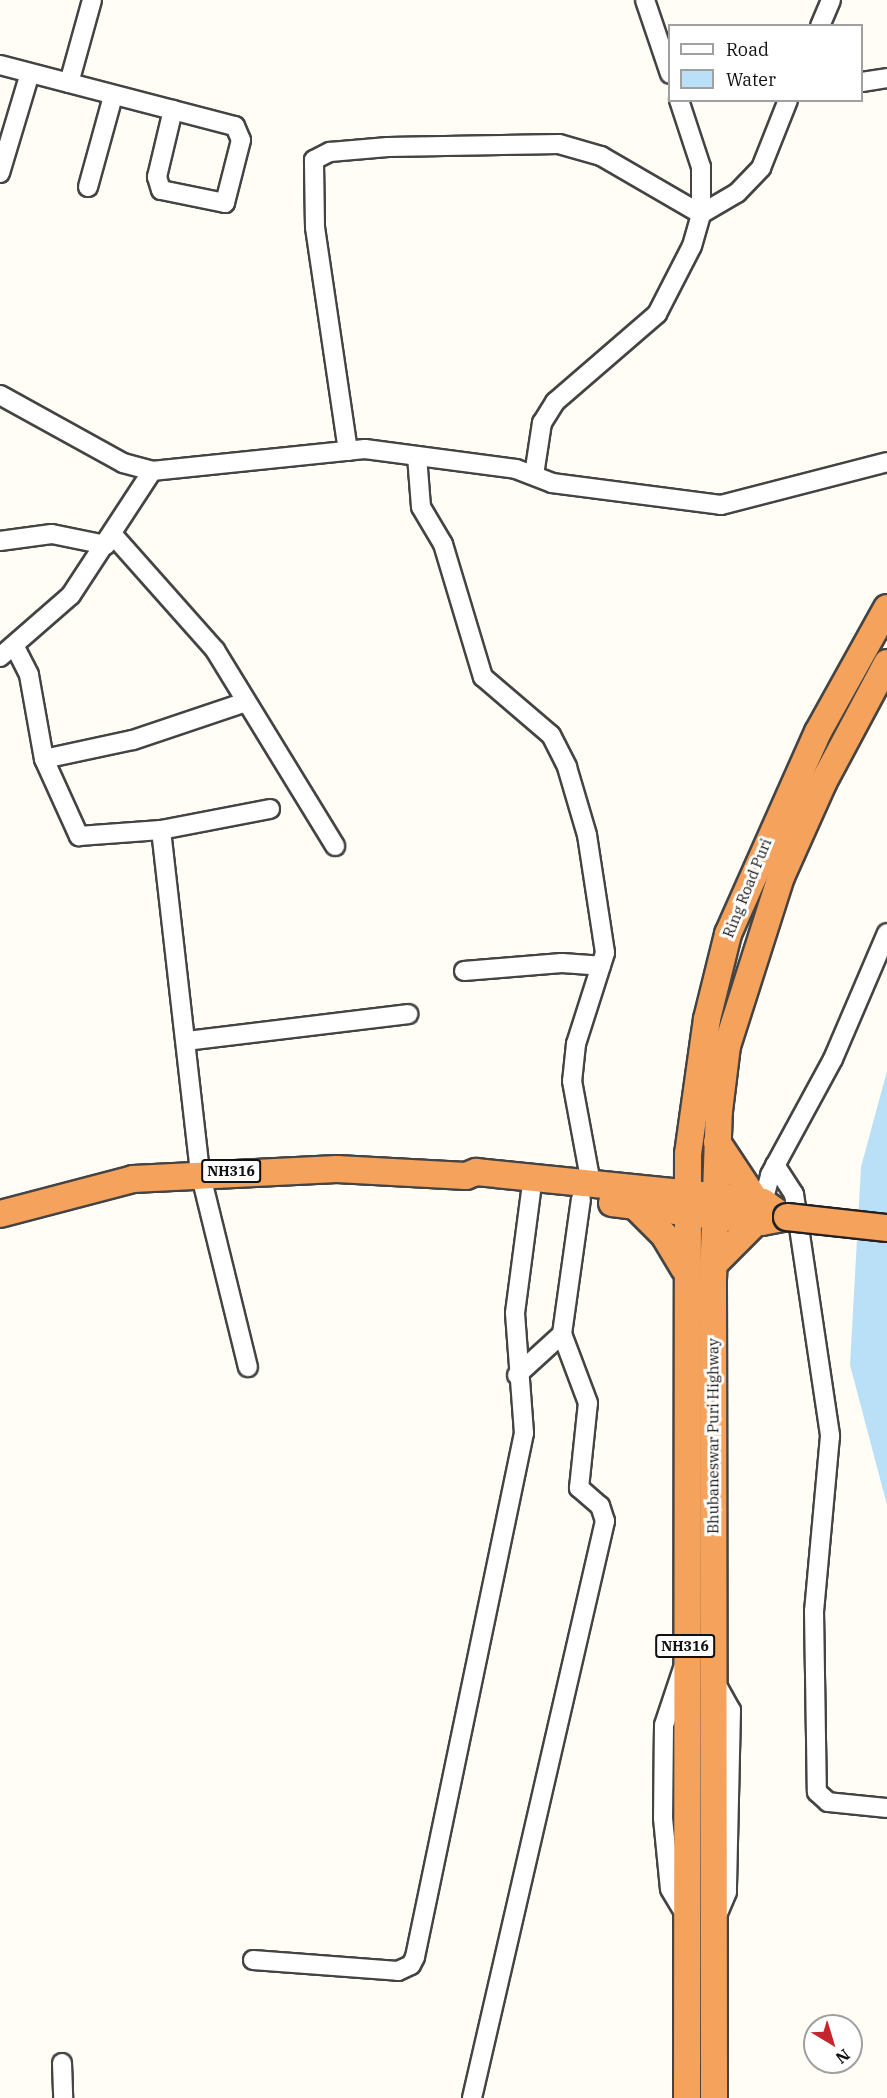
<!DOCTYPE html>
<style>
body{margin:0}
#map{position:relative;width:887px;height:2098px;overflow:hidden;background:#fffdf5;font-family:"IBM Plex Serif",serif}
div>[style]{position:absolute}
.water>*{inset:0;background:#b9e0f7}
.roads{filter:drop-shadow(2px 0 #444) drop-shadow(-2px 0 #444) drop-shadow(0 2px #444) drop-shadow(0 -2px #444)}
.minor>*{height:18px;margin:-9px;padding:0 9px;transform-origin:9px;border-radius:9px;background:#fff}
.highway>*{height:26px;margin:-13px;padding:0 13px;transform-origin:13px;border-radius:13px;background:#f5a25d}
.bridges{filter:drop-shadow(2px 0 #222) drop-shadow(-2px 0 #222) drop-shadow(0 2px #222) drop-shadow(0 -2px #222)}
.highway-bridge>*{height:26px;margin:-13px;padding:0 13px;transform-origin:13px;border-radius:13px;background:#f5a25d}
span{translate:-50% -50%;white-space:nowrap;text-align:center;line-height:1.15;-webkit-text-stroke:6px #fff;paint-order:stroke}
.shield-label span{padding:2px 4px;background:#fff;border:2px solid;border-radius:4px;-webkit-text-stroke-width:0}
.shield-label{font-size:14px;color:#111;font-weight:700}
.street-label{font-size:15px;color:#111}
.legend{position:absolute;left:668px;top:24px;width:195px;height:78px;box-sizing:border-box;background:#fff;border:2px solid #a0a0a0;margin:0;padding:8px 10px;list-style:none;font-size:18px;color:#111}
.legend li{display:flex;align-items:center;gap:12px;height:30px}
.legend b{width:30px;border:2px solid #a0a0a0}
.north{position:absolute;left:803px;top:2014px;width:60px;height:60px;box-sizing:border-box;background:#fff;border:2px solid #a0a0a0;border-radius:50%;rotate:142deg;font-size:16px;font-weight:700;line-height:24px;text-align:center;color:#111}
.north::after{content:'';display:block;margin:auto;width:21px;height:27px;background:#c4262e;clip-path:polygon(50% 0,100% 100%,50% 72%,0 100%)}
</style>
<div id="map">
<div class="water">
<i style="clip-path:polygon(887px 1071px,887px 1505px,850px 1365px,861px 1167px)"></i>
</div>
<div class="roads">
<div class="minor">
<i style="left:645px;top:0;width:78px;rotate:71.3deg"></i>
<i style="left:820px;top:26px;width:28px;rotate:-67deg"></i>
<i style="left:0;top:65px;width:243px;rotate:14.6deg"></i>
<i style="left:235px;top:126px;width:15px;rotate:67deg"></i>
<i style="left:241px;top:140px;width:65px;rotate:104.3deg"></i>
<i style="left:225px;top:203px;width:65px;rotate:-168.5deg"></i>
<i style="left:161px;top:190px;width:14px;rotate:-107deg"></i>
<i style="left:157px;top:177px;width:69px;rotate:-76.6deg"></i>
<i style="left:862px;top:82px;width:25px;rotate:-9deg"></i>
<i style="left:69px;top:83px;width:86px;rotate:-74.5deg"></i>
<i style="left:0;top:173px;width:104px;rotate:-73.3deg"></i>
<i style="left:88px;top:187px;width:94px;rotate:-74.6deg"></i>
<i style="left:0;top:395px;width:141px;rotate:28.9deg"></i>
<i style="left:123px;top:463px;width:30px;rotate:15deg"></i>
<i style="left:152px;top:471px;width:214px;rotate:-5.9deg"></i>
<i style="left:365px;top:449px;width:152px;rotate:7.5deg"></i>
<i style="left:516px;top:469px;width:39px;rotate:21deg"></i>
<i style="left:552px;top:483px;width:170px;rotate:7.4deg"></i>
<i style="left:721px;top:505px;width:171px;rotate:-14.5deg"></i>
<i style="left:348px;top:451px;width:226px;rotate:-98.4deg"></i>
<i style="left:315px;top:227px;width:67px;rotate:-90.9deg"></i>
<i style="left:314px;top:160px;width:18px;rotate:-27deg"></i>
<i style="left:330px;top:152px;width:58px;rotate:-4.9deg"></i>
<i style="left:388px;top:147px;width:171px;rotate:-1deg"></i>
<i style="left:559px;top:144px;width:44px;rotate:15.9deg"></i>
<i style="left:601px;top:156px;width:116px;rotate:30.1deg"></i>
<i style="left:701px;top:214px;width:42px;rotate:-30.3deg"></i>
<i style="left:737px;top:193px;width:35px;rotate:-46deg"></i>
<i style="left:761px;top:168px;width:73px;rotate:-68.3deg"></i>
<i style="left:417px;top:456px;width:51px;rotate:85.5deg"></i>
<i style="left:421px;top:507px;width:43px;rotate:59.3deg"></i>
<i style="left:443px;top:544px;width:139px;rotate:73.3deg"></i>
<i style="left:483px;top:677px;width:89px;rotate:40.5deg"></i>
<i style="left:551px;top:735px;width:36px;rotate:63deg"></i>
<i style="left:567px;top:767px;width:71px;rotate:73.6deg"></i>
<i style="left:587px;top:835px;width:119px;rotate:81.3deg"></i>
<i style="left:605px;top:953px;width:96px;rotate:107.7deg"></i>
<i style="left:576px;top:1044px;width:37px;rotate:96deg"></i>
<i style="left:572px;top:1081px;width:105px;rotate:79.5deg"></i>
<i style="left:534px;top:475px;width:53px;rotate:-81.3deg"></i>
<i style="left:542px;top:423px;width:25px;rotate:-58deg"></i>
<i style="left:555px;top:402px;width:135px;rotate:-40.8deg"></i>
<i style="left:657px;top:314px;width:76px;rotate:-62.8deg"></i>
<i style="left:692px;top:246px;width:33px;rotate:-74deg"></i>
<i style="left:701px;top:214px;width:47px;rotate:-90deg"></i>
<i style="left:701px;top:167px;width:71px;rotate:-108.2deg"></i>
<i style="left:113px;top:535px;width:154px;rotate:48.4deg"></i>
<i style="left:215px;top:650px;width:230px;rotate:58.5deg"></i>
<i style="left:0;top:541px;width:52px;rotate:-7.7deg"></i>
<i style="left:52px;top:534px;width:55px;rotate:11.5deg"></i>
<i style="left:15px;top:647px;width:31px;rotate:63deg"></i>
<i style="left:29px;top:675px;width:85px;rotate:79.9deg"></i>
<i style="left:44px;top:759px;width:85px;rotate:65.6deg"></i>
<i style="left:79px;top:836px;width:82px;rotate:-4.2deg"></i>
<i style="left:161px;top:830px;width:111px;rotate:-10.9deg"></i>
<i style="left:0;top:657px;width:94px;rotate:-41.1deg"></i>
<i style="left:71px;top:595px;width:148px;rotate:-56.8deg"></i>
<i style="left:44px;top:759px;width:91px;rotate:-12.1deg"></i>
<i style="left:133px;top:740px;width:116px;rotate:-18.6deg"></i>
<i style="left:161px;top:830px;width:344px;rotate:83.5deg"></i>
<i style="left:200px;top:1172px;width:201px;rotate:76.2deg"></i>
<i style="left:464px;top:971px;width:98px;rotate:-4.7deg"></i>
<i style="left:562px;top:963px;width:39px;rotate:4deg"></i>
<i style="left:186px;top:1041px;width:224px;rotate:-6.9deg"></i>
<i style="left:775px;top:1165px;width:35px;rotate:57deg"></i>
<i style="left:794px;top:1194px;width:245px;rotate:81.5deg"></i>
<i style="left:830px;top:1436px;width:176px;rotate:95.2deg"></i>
<i style="left:814px;top:1611px;width:181px;rotate:89.1deg"></i>
<i style="left:817px;top:1792px;width:15px;rotate:42deg"></i>
<i style="left:828px;top:1802px;width:59px;rotate:5.8deg"></i>
<i style="left:763px;top:1202px;width:28px;rotate:-75deg"></i>
<i style="left:770px;top:1175px;width:132px;rotate:-61.5deg"></i>
<i style="left:833px;top:1059px;width:137px;rotate:-66.8deg"></i>
<i style="left:517px;top:1375px;width:61px;rotate:-42.3deg"></i>
<i style="left:683px;top:1668px;width:60px;rotate:108.4deg"></i>
<i style="left:664px;top:1725px;width:93px;rotate:90.6deg"></i>
<i style="left:663px;top:1818px;width:71px;rotate:84.4deg"></i>
<i style="left:670px;top:1889px;width:31px;rotate:59deg"></i>
<i style="left:713px;top:1678px;width:37px;rotate:61deg"></i>
<i style="left:731px;top:1710px;width:182px;rotate:91.3deg"></i>
<i style="left:727px;top:1892px;width:28px;rotate:113deg"></i>
<i style="left:253px;top:1960px;width:145px;rotate:4.3deg"></i>
<i style="left:398px;top:1971px;width:14px;rotate:-25deg"></i>
<i style="left:411px;top:1965px;width:9px;rotate:-63deg"></i>
<i style="left:415px;top:1957px;width:535px;rotate:-78.25deg"></i>
<i style="left:524px;top:1433px;width:120px;rotate:-94.3deg"></i>
<i style="left:515px;top:1313px;width:122px;rotate:-82.5deg"></i>
<i style="left:62px;top:2063px;width:35px;rotate:88deg"></i>
<i style="left:472px;top:2098px;width:592px;rotate:-77.02deg"></i>
<i style="left:605px;top:1521px;width:16px;rotate:-108deg"></i>
<i style="left:600px;top:1506px;width:28px;rotate:-139deg"></i>
<i style="left:579px;top:1488px;width:85px;rotate:-84deg"></i>
<i style="left:588px;top:1403px;width:74px;rotate:-110.6deg"></i>
<i style="left:562px;top:1334px;width:136px;rotate:-82deg"></i>
</div>
<div class="highway">
<i style="left:717px;top:1142px;width:71px;rotate:56.5deg"></i>
<i style="left:612px;top:1203px;width:151px;rotate:7.2deg"></i>
<i style="left:762px;top:1222px;width:25px;rotate:-11deg"></i>
<i style="left:635px;top:1206px;width:41px;rotate:45deg"></i>
<i style="left:664px;top:1235px;width:39px;rotate:59deg"></i>
<i style="left:0;top:1214px;width:138px;rotate:-14.7deg"></i>
<i style="left:133px;top:1179px;width:204px;rotate:-2.8deg"></i>
<i style="left:337px;top:1169px;width:129px;rotate:3.1deg"></i>
<i style="left:466px;top:1176px;width:11px;rotate:-22deg"></i>
<i style="left:476px;top:1172px;width:239px;rotate:5.8deg"></i>
<i style="left:714px;top:1196px;width:49px;rotate:7deg"></i>
<i style="left:763px;top:1202px;width:24px;rotate:36deg"></i>
<i style="left:713px;top:1265px;width:61px;rotate:-45deg"></i>
<i style="left:687px;top:2098px;width:944px;rotate:-89.94deg"></i>
<i style="left:688px;top:1154px;width:136px;rotate:-82deg"></i>
<i style="left:707px;top:1019px;width:88px;rotate:-76.1deg"></i>
<i style="left:728px;top:934px;width:221px;rotate:-66deg"></i>
<i style="left:818px;top:732px;width:142px;rotate:-60.9deg"></i>
<i style="left:714px;top:2098px;width:818px;rotate:-90.07deg"></i>
<i style="left:713px;top:1280px;width:169px;rotate:-88deg"></i>
<i style="left:719px;top:1111px;width:65px;rotate:-83deg"></i>
<i style="left:727px;top:1046px;width:177px;rotate:-72.3deg"></i>
<i style="left:781px;top:877px;width:103px;rotate:-65.9deg"></i>
<i style="left:823px;top:783px;width:136px;rotate:-61.9deg"></i>
</div>
</div>
<div class="bridges">
<div class="highway-bridge">
<i style="left:787px;top:1217px;width:101px;rotate:6.3deg"></i>
</div>
</div>
<div class="shield-label">
<span style="left:231px;top:1171px">NH316</span>
<span style="left:685px;top:1646px">NH316</span>
</div>
<div class="street-label">
<span style="left:747px;top:888px;rotate:-68deg">Ring Road Puri</span>
<span style="left:713px;top:1436px;rotate:-90deg">Bhubaneswar Puri Highway</span>
</div>
<ul class="legend">
<li><b style="height:8px;background:#fff"></b>Road</li>
<li><b style="height:16px;background:#b9e0f7"></b>Water</li>
</ul>
<div class="north">N</div>
</div>
